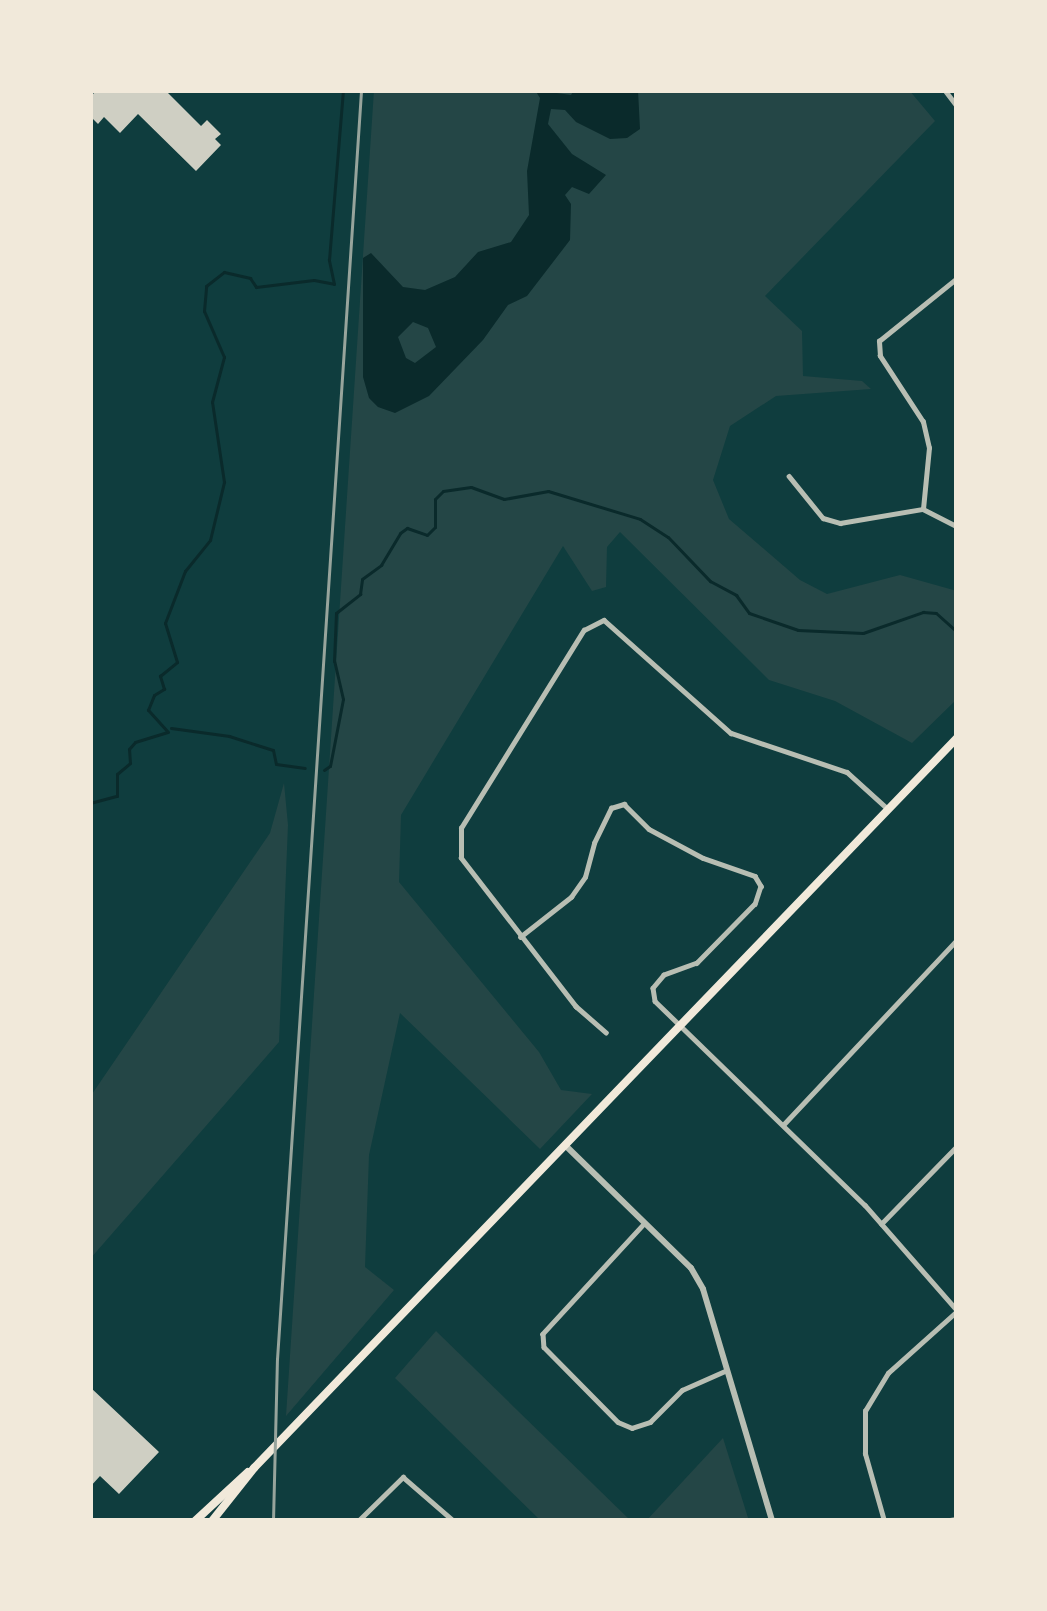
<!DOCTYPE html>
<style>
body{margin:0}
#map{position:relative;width:1047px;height:1611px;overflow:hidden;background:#0f3d3e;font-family:"IBM Plex Sans",sans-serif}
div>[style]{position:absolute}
.green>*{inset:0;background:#244646}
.water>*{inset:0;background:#0a2a2b}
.stream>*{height:3px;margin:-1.5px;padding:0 1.5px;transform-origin:1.5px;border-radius:1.5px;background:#0a2a2b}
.building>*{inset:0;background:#cfcfc3}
.minor>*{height:4.5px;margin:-2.25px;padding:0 2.25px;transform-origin:2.25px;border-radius:2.25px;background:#b8beb3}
.tertiary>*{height:6px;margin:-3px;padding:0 3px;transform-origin:3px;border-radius:3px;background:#b8beb3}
.secondary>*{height:8px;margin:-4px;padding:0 4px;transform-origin:4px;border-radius:4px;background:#f1e9da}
.rail>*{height:3px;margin:-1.5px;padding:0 1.5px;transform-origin:1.5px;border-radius:1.5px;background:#97a49c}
span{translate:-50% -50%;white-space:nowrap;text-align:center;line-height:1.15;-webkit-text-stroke:10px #f1e9da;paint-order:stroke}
.frame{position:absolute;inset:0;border:93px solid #f1e9da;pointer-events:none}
</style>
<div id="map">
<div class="green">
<i style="clip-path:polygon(374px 90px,909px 90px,935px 121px,765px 296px,802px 331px,803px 376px,862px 381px,871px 389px,776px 396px,730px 426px,713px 480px,729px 519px,800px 580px,827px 594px,900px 575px,957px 591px,957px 699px,912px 743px,835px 701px,769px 680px,620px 532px,607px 547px,606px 587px,592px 591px,563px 546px,401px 815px,399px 882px,539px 1052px,561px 1090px,592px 1094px,540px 1149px,400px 1013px,369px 1155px,365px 1267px,394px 1290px,286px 1416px)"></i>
<i style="clip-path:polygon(284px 783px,288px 825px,279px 1042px,90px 1259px,90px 1097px,270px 833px)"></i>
<i style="clip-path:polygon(436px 1331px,631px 1521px,541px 1521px,395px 1378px)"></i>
<i style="clip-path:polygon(723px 1438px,749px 1521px,646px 1521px)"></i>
</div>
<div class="water">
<i style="clip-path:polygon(evenodd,535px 90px,571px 95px,574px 90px,638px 90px,640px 129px,627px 138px,610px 139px,576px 122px,565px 110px,551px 109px,548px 124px,572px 154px,606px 175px,589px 194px,572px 187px,565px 195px,571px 204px,570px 240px,527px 296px,508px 305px,483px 340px,429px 396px,395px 413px,378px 407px,369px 398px,363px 377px,363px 258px,371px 253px,403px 287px,425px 290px,455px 277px,478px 252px,511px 242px,529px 215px,527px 171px,540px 98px,535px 90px,413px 322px,428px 328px,436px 347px,415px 363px,406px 358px,398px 337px,413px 322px)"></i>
</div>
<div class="stream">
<i style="left:171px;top:728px;width:59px;rotate:7.9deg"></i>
<i style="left:229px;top:736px;width:46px;rotate:17.7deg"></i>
<i style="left:273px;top:750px;width:14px;rotate:78deg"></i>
<i style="left:276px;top:764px;width:29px;rotate:8deg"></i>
<i style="left:324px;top:770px;width:7px;rotate:-34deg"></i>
<i style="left:330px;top:766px;width:68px;rotate:-79deg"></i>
<i style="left:343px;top:699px;width:39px;rotate:-103deg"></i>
<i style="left:334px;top:661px;width:48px;rotate:-87.6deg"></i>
<i style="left:336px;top:613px;width:31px;rotate:-38deg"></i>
<i style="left:360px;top:594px;width:15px;rotate:-82deg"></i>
<i style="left:362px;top:579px;width:24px;rotate:-36deg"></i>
<i style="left:381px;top:565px;width:37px;rotate:-59deg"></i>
<i style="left:400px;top:533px;width:9px;rotate:-36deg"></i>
<i style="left:407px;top:528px;width:21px;rotate:19deg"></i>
<i style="left:427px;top:535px;width:11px;rotate:-45deg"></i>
<i style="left:435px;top:527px;width:28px;rotate:-90deg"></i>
<i style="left:435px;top:499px;width:11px;rotate:-45deg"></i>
<i style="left:443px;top:491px;width:28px;rotate:-8deg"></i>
<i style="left:471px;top:487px;width:35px;rotate:20deg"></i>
<i style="left:504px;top:499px;width:45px;rotate:-10.3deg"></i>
<i style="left:548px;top:491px;width:96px;rotate:16.9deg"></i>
<i style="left:640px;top:519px;width:33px;rotate:33deg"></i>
<i style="left:668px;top:537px;width:61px;rotate:46.3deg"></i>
<i style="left:710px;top:581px;width:30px;rotate:28deg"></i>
<i style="left:736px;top:595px;width:22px;rotate:54deg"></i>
<i style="left:749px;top:613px;width:52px;rotate:19.1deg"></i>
<i style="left:798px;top:630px;width:65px;rotate:2.6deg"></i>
<i style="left:863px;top:633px;width:64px;rotate:-19.3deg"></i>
<i style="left:923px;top:612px;width:13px;rotate:4deg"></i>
<i style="left:936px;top:613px;width:28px;rotate:42deg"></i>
<i style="left:90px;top:803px;width:28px;rotate:-15deg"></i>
<i style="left:117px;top:796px;width:22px;rotate:-90deg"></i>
<i style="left:117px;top:774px;width:17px;rotate:-40deg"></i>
<i style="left:130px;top:763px;width:14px;rotate:-94deg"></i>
<i style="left:129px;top:749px;width:9px;rotate:-49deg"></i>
<i style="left:135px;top:742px;width:34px;rotate:-17deg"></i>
<i style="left:168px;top:732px;width:30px;rotate:-132deg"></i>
<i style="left:148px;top:710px;width:16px;rotate:-68deg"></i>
<i style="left:154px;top:695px;width:12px;rotate:-31deg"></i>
<i style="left:164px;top:689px;width:14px;rotate:-107deg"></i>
<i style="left:160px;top:676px;width:22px;rotate:-39deg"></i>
<i style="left:177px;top:662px;width:41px;rotate:-107.1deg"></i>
<i style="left:165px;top:623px;width:56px;rotate:-69deg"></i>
<i style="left:185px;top:571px;width:40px;rotate:-51deg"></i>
<i style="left:210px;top:540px;width:60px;rotate:-76.4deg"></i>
<i style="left:224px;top:482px;width:81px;rotate:-98.5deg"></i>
<i style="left:212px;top:402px;width:47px;rotate:-75.1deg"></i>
<i style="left:224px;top:357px;width:50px;rotate:-113.5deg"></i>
<i style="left:204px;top:311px;width:25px;rotate:-85deg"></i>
<i style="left:206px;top:286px;width:23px;rotate:-38deg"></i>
<i style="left:224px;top:272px;width:27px;rotate:13deg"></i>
<i style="left:250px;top:278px;width:11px;rotate:56deg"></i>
<i style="left:256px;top:287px;width:58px;rotate:-6.9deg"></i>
<i style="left:314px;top:280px;width:20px;rotate:11deg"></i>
<i style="left:334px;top:284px;width:25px;rotate:-102deg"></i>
<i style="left:329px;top:260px;width:171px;rotate:-85.3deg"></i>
</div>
<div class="building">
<i style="clip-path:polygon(97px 90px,165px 90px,201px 126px,207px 120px,221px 134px,215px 139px,221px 145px,196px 171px,138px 114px,120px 133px,104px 117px,98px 124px,90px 116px,90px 97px)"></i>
<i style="clip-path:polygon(90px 1387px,159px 1452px,119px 1494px,100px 1476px,90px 1487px)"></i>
</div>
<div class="minor">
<i style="left:945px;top:90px;width:20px;rotate:53deg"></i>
<i style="left:789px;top:476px;width:54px;rotate:51deg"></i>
<i style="left:823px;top:518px;width:18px;rotate:16deg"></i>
<i style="left:840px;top:523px;width:84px;rotate:-9.6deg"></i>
<i style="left:923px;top:509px;width:61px;rotate:-84.4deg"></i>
<i style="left:929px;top:448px;width:27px;rotate:-103deg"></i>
<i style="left:923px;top:422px;width:79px;rotate:-123.1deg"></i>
<i style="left:880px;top:356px;width:15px;rotate:-94deg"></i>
<i style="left:879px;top:341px;width:100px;rotate:-38.9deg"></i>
<i style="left:923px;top:509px;width:38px;rotate:27deg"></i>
<i style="left:520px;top:937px;width:65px;rotate:-38.1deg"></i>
<i style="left:571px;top:897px;width:24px;rotate:-55deg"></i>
<i style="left:585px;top:877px;width:35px;rotate:-75deg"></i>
<i style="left:594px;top:843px;width:39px;rotate:-64deg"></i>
<i style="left:611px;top:808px;width:14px;rotate:-17deg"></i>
<i style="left:624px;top:804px;width:35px;rotate:45deg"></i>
<i style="left:649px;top:829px;width:61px;rotate:28.2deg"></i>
<i style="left:703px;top:858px;width:55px;rotate:19.1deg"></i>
<i style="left:755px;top:876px;width:12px;rotate:59deg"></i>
<i style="left:761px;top:886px;width:19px;rotate:108deg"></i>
<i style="left:755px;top:904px;width:83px;rotate:134.5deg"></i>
<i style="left:697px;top:963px;width:35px;rotate:160deg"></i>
<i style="left:664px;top:975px;width:17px;rotate:130deg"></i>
<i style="left:653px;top:988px;width:13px;rotate:81deg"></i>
<i style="left:655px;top:1001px;width:293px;rotate:44.2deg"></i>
<i style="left:865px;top:1205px;width:140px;rotate:48.8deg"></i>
<i style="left:606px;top:1033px;width:40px;rotate:-139deg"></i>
<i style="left:576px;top:1007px;width:188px;rotate:-127.7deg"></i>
<i style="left:461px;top:858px;width:30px;rotate:-90deg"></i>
<i style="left:461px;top:828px;width:233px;rotate:-58.2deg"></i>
<i style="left:584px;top:630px;width:22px;rotate:-27deg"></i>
<i style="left:604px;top:620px;width:170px;rotate:41.7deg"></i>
<i style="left:731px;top:733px;width:122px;rotate:18.6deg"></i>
<i style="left:847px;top:772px;width:55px;rotate:42.1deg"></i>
<i style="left:783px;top:1125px;width:254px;rotate:-46.8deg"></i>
<i style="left:645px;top:1223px;width:151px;rotate:132.6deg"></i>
<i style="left:543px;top:1334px;width:13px;rotate:86deg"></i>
<i style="left:544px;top:1347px;width:105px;rotate:45.4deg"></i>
<i style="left:618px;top:1422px;width:15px;rotate:23deg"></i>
<i style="left:632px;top:1428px;width:19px;rotate:-18deg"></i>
<i style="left:650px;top:1422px;width:45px;rotate:-45deg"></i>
<i style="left:682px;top:1390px;width:47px;rotate:-23.8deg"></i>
<i style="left:881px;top:1224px;width:109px;rotate:-45.7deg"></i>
<i style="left:358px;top:1521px;width:63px;rotate:-44.4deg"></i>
<i style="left:403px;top:1477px;width:67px;rotate:40.8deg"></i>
<i style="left:884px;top:1521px;width:70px;rotate:-105.8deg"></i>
<i style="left:865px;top:1454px;width:43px;rotate:-90deg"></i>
<i style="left:865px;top:1411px;width:44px;rotate:-58.8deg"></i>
<i style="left:888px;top:1373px;width:93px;rotate:-41.9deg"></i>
<i style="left:944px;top:1521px;width:12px;rotate:-9deg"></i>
</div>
<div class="tertiary">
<i style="left:567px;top:1147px;width:173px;rotate:44.3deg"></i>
<i style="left:691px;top:1268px;width:24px;rotate:60deg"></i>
<i style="left:703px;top:1289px;width:242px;rotate:73.4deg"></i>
</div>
<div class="secondary">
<i style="left:195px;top:1521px;width:72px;rotate:-42.8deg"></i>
<i style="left:212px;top:1521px;width:68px;rotate:-51.6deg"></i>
<i style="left:254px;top:1468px;width:1013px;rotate:-46.08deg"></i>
</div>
<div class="rail">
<i style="left:273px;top:1521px;width:162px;rotate:-88.6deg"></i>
<i style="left:277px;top:1359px;width:1272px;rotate:-86.21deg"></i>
</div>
<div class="frame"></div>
</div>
